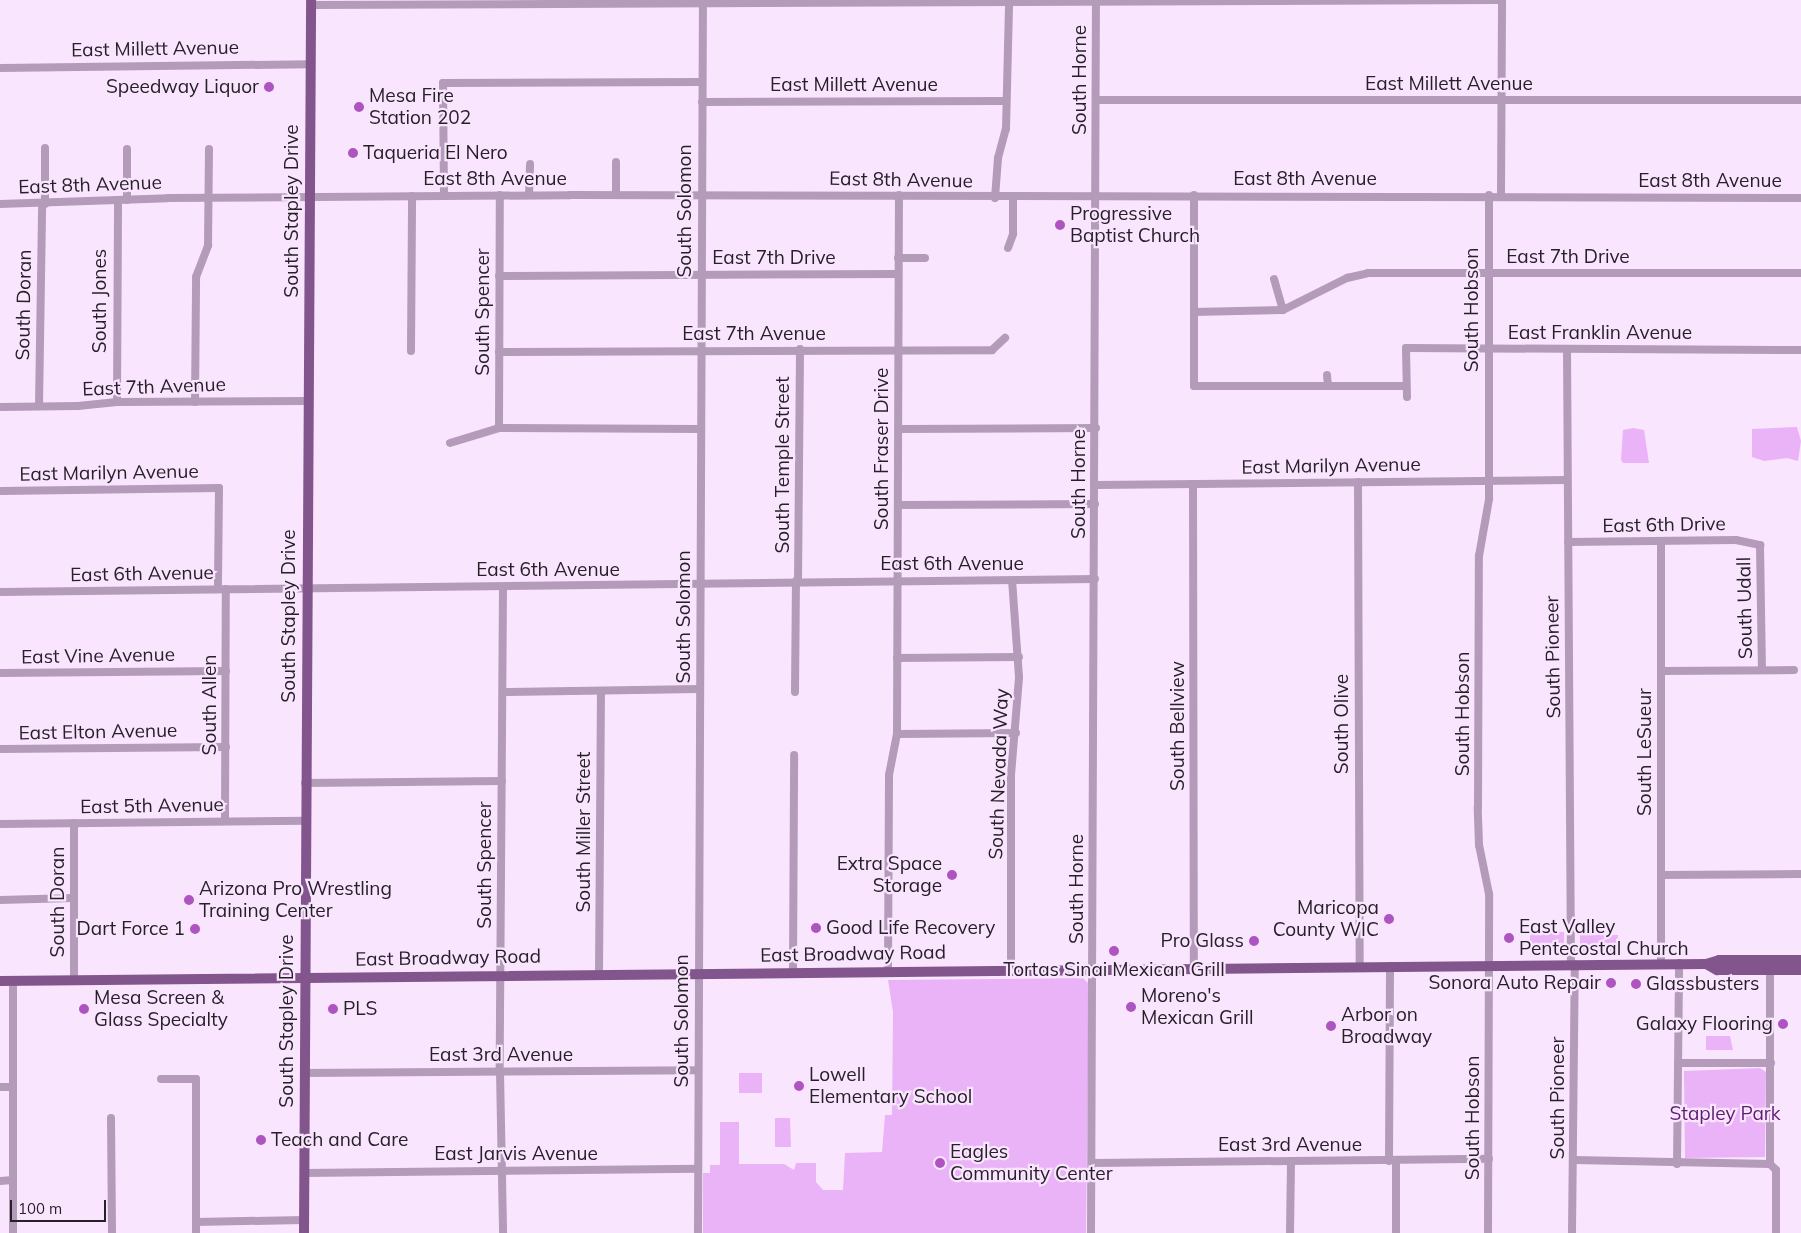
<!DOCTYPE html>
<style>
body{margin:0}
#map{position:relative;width:1801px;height:1233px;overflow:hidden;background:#f9e6fe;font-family:Mulish,sans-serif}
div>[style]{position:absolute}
.green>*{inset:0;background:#eab3f7}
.minor>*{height:8px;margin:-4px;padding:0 4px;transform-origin:4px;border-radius:4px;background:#b49bba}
.major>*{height:10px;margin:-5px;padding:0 5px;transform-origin:5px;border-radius:5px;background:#82568d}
.dots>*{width:14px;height:14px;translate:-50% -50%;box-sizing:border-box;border:2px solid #f9e6fe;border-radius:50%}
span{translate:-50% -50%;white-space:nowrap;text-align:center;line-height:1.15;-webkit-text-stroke:4.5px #f9e6fe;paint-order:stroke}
.street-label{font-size:19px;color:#272029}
.poi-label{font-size:19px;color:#272029}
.right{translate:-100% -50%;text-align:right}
.left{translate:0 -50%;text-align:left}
.park-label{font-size:19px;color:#5f1b6e}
.scale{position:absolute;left:10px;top:1200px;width:96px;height:22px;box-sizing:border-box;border:2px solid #272029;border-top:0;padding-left:6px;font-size:15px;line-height:18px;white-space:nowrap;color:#272029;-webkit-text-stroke:4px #f9e6fe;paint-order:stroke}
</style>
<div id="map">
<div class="green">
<i style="clip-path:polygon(1797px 427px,1801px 441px,1798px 461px,1787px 458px,1764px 461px,1752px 457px,1752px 429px)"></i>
<i style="clip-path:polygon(1633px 428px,1644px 430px,1649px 463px,1623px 463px,1621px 460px,1623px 430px)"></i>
<i style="clip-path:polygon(1530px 932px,1564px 932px,1564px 953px,1530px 953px)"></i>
<i style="clip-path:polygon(1580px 935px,1618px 935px,1617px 953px,1580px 953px)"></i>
<i style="clip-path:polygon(1083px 978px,1089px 984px,1086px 1233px,703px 1233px,703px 1173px,710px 1173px,710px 1165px,720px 1165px,720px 1122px,739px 1122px,739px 1164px,784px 1164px,794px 1170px,796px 1163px,816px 1163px,816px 1182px,823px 1190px,843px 1190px,845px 1153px,882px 1152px,885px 1115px,892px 1115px,893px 1012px,888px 980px)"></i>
<i style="clip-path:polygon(1706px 1036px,1730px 1036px,1733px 1050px,1706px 1050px)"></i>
<i style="clip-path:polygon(1760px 1068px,1766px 1072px,1765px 1157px,1685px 1158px,1684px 1071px)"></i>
<i style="clip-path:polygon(739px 1073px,762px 1073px,762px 1093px,739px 1093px)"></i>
<i style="clip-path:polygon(775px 1118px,790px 1118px,791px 1147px,775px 1147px)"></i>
</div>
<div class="minor">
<i style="left:311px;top:5px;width:1188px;rotate:-0.24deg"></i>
<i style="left:0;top:68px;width:311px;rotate:-0.7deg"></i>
<i style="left:1097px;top:100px;width:704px"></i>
<i style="left:702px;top:102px;width:304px;rotate:-0.2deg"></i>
<i style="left:616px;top:162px;width:33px;rotate:90deg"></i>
<i style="left:529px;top:195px;width:31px;rotate:-88deg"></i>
<i style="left:1194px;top:195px;width:191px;rotate:90deg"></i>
<i style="left:1194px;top:386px;width:212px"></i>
<i style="left:444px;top:196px;width:113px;rotate:-90.5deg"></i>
<i style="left:443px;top:83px;width:259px;rotate:-0.2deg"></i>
<i style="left:1501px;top:197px;width:197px;rotate:-89.7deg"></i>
<i style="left:995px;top:198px;width:40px;rotate:-85.7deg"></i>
<i style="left:998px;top:158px;width:30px;rotate:-75deg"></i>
<i style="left:1006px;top:129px;width:127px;rotate:-88.6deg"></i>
<i style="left:127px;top:200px;width:51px;rotate:-90deg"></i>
<i style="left:0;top:204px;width:168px;rotate:-2deg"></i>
<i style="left:168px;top:198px;width:402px;rotate:-0.4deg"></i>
<i style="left:570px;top:195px;width:1231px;rotate:0.14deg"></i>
<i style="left:45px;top:204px;width:56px;rotate:-90deg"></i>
<i style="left:1008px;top:248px;width:15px;rotate:-70deg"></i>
<i style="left:1013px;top:234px;width:36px;rotate:-90deg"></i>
<i style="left:898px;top:258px;width:27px"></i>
<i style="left:499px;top:276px;width:399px;rotate:-0.3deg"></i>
<i style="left:1274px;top:279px;width:32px;rotate:74deg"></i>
<i style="left:1194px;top:312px;width:89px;rotate:-1.3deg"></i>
<i style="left:1283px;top:310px;width:72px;rotate:-26.6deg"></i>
<i style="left:1347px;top:278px;width:22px;rotate:-13deg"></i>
<i style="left:1368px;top:273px;width:433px"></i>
<i style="left:1567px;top:349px;width:615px;rotate:89.63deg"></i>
<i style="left:411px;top:351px;width:155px;rotate:-89.6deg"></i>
<i style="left:499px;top:352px;width:493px;rotate:-0.2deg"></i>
<i style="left:992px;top:350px;width:18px;rotate:-43deg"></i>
<i style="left:1327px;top:375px;width:11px;rotate:85deg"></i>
<i style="left:1407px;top:397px;width:49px;rotate:-91.2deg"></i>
<i style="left:1406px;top:348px;width:395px;rotate:0.3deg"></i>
<i style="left:117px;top:402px;width:202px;rotate:-89.7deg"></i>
<i style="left:195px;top:402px;width:125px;rotate:-89.5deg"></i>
<i style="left:196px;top:277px;width:34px;rotate:-69deg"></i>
<i style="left:208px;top:245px;width:96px;rotate:-89.4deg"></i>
<i style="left:39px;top:406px;width:201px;rotate:-89.1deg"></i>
<i style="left:0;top:407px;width:78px;rotate:-0.7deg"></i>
<i style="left:78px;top:406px;width:39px;rotate:-6deg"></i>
<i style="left:117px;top:402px;width:191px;rotate:-0.3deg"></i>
<i style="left:499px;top:428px;width:233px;rotate:-89.8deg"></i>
<i style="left:899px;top:429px;width:197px;rotate:-0.3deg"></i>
<i style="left:450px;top:443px;width:51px;rotate:-17deg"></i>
<i style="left:499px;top:428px;width:201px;rotate:0.3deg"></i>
<i style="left:1358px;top:482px;width:484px;rotate:89.8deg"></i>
<i style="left:1193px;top:484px;width:483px;rotate:89.9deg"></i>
<i style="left:1096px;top:485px;width:471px;rotate:-0.6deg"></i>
<i style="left:0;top:491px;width:219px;rotate:-0.8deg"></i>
<i style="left:219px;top:488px;width:101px;rotate:90.6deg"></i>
<i style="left:899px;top:505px;width:196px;rotate:-0.3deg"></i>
<i style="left:1568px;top:542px;width:168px;rotate:-0.7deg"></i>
<i style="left:1736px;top:540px;width:25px;rotate:12deg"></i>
<i style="left:1760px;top:545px;width:125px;rotate:89.1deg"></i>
<i style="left:1661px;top:542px;width:421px;rotate:90deg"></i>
<i style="left:798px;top:581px;width:232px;rotate:-89.5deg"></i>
<i style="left:503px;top:587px;width:485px;rotate:90.4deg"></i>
<i style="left:500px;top:1072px;width:161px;rotate:88.9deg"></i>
<i style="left:0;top:592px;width:1095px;rotate:-0.68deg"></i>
<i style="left:897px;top:658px;width:122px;rotate:-0.5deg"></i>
<i style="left:1661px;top:671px;width:133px;rotate:-0.4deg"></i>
<i style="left:0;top:673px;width:226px;rotate:-0.5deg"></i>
<i style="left:504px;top:692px;width:196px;rotate:-0.9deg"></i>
<i style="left:795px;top:692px;width:111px;rotate:-89.5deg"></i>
<i style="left:897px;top:734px;width:119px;rotate:-0.5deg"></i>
<i style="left:0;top:749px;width:226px;rotate:-0.5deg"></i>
<i style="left:305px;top:783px;width:197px;rotate:-0.6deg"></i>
<i style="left:225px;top:821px;width:232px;rotate:-89.8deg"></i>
<i style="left:74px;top:823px;width:158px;rotate:90deg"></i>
<i style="left:0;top:824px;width:305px;rotate:-0.6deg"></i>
<i style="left:1661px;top:875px;width:140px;rotate:-0.4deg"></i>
<i style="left:0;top:900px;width:74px;rotate:-1.5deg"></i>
<i style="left:1011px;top:970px;width:195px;rotate:-90deg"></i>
<i style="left:1011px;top:775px;width:98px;rotate:-85.3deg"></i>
<i style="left:1019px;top:677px;width:97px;rotate:-94.1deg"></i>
<i style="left:1770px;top:970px;width:194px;rotate:90deg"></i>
<i style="left:1770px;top:1164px;width:8px;rotate:45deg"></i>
<i style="left:1776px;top:1170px;width:63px;rotate:90deg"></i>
<i style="left:888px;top:971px;width:196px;rotate:-89.7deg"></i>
<i style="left:889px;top:775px;width:42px;rotate:-79deg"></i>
<i style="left:897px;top:734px;width:539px;rotate:-89.79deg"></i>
<i style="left:793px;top:972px;width:217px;rotate:-89.7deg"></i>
<i style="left:599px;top:974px;width:283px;rotate:-89.6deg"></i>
<i style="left:1678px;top:1063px;width:93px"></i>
<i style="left:304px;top:1073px;width:394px;rotate:-0.4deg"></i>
<i style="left:161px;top:1079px;width:35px"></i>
<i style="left:196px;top:1079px;width:154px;rotate:90deg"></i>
<i style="left:0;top:1087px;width:13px"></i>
<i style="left:111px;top:1118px;width:115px;rotate:89.5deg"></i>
<i style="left:1574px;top:1160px;width:196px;rotate:1.2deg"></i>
<i style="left:1389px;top:1161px;width:195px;rotate:-89.7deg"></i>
<i style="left:1092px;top:1163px;width:397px;rotate:-0.6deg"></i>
<i style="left:1677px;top:1164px;width:201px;rotate:-89.4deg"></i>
<i style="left:304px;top:1173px;width:394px;rotate:-0.6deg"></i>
<i style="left:0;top:1181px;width:13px;rotate:-4deg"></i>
<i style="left:196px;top:1222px;width:108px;rotate:-1.1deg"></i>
<i style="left:13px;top:1233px;width:252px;rotate:-90deg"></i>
<i style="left:698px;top:1233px;width:1233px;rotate:-89.77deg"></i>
<i style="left:1091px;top:1233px;width:1233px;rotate:-89.77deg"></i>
<i style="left:1290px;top:1233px;width:71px;rotate:-89.2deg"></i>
<i style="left:1396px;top:1233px;width:72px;rotate:-90deg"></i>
<i style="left:1488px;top:1233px;width:339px;rotate:-89.8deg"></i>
<i style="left:1489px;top:894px;width:50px;rotate:-101.5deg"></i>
<i style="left:1479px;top:845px;width:38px;rotate:-92deg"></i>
<i style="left:1478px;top:807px;width:251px;rotate:-89.8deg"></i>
<i style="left:1479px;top:556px;width:58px;rotate:-80deg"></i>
<i style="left:1489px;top:499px;width:304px;rotate:-90deg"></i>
<i style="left:1572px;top:1233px;width:269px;rotate:-89.4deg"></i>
</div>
<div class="major">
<i style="left:1706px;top:964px;width:13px;rotate:29deg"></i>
<i style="left:1717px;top:970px;width:84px"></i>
<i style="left:0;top:981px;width:1706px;rotate:-0.57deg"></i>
<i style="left:1706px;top:964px;width:14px;rotate:-17deg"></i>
<i style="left:1719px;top:960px;width:82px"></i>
<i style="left:304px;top:1233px;width:1233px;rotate:-89.67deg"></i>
</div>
<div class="dots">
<i style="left:269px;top:87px;background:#ad54c1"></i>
<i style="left:359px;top:107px;background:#ad54c1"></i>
<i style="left:353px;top:153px;background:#ad54c1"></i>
<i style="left:1060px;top:225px;background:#ad54c1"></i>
<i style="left:952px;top:875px;background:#ad54c1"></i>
<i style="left:189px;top:900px;background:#ad54c1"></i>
<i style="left:1389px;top:919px;background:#ad54c1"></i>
<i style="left:816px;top:928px;background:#ad54c1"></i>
<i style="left:195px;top:929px;background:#ad54c1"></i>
<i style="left:1509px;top:938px;background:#ad54c1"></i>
<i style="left:1254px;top:941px;background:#ad54c1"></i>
<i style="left:1114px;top:951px;background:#ad54c1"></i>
<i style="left:1611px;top:983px;background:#ad54c1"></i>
<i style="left:1636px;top:984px;background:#ad54c1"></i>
<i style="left:1131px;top:1007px;background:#ad54c1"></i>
<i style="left:84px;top:1009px;background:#ad54c1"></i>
<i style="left:333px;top:1009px;background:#ad54c1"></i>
<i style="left:1783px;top:1024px;background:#ad54c1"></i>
<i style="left:1331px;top:1026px;background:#ad54c1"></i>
<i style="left:799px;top:1086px;background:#ad54c1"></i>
<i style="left:261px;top:1140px;background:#ad54c1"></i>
<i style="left:940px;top:1163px;background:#ad54c1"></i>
</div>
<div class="street-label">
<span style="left:155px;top:49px;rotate:-1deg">East Millett Avenue</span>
<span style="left:1080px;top:80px;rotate:-90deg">South Horne</span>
<span style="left:1449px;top:84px">East Millett Avenue</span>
<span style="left:854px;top:85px">East Millett Avenue</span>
<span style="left:495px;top:179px">East 8th Avenue</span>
<span style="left:1305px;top:179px">East 8th Avenue</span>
<span style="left:901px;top:180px;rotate:1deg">East 8th Avenue</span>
<span style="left:1710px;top:181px">East 8th Avenue</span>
<span style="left:90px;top:185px;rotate:-2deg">East 8th Avenue</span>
<span style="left:292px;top:211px;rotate:-90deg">South Stapley Drive</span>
<span style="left:685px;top:211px;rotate:-90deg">South Solomon</span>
<span style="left:1568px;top:257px">East 7th Drive</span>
<span style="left:774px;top:258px">East 7th Drive</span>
<span style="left:100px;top:301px;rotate:-90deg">South Jones</span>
<span style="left:24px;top:305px;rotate:-89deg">South Doran</span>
<span style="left:1472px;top:310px;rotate:-90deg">South Hobson</span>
<span style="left:483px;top:312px;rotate:-90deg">South Spencer</span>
<span style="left:1600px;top:333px">East Franklin Avenue</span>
<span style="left:754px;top:334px">East 7th Avenue</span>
<span style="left:154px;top:387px;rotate:-2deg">East 7th Avenue</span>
<span style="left:882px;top:449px;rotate:-90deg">South Fraser Drive</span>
<span style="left:783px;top:465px;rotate:-90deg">South Temple Street</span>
<span style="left:1331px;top:466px;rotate:-1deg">East Marilyn Avenue</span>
<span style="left:109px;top:473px;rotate:-1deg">East Marilyn Avenue</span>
<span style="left:1079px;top:484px;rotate:-90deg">South Horne</span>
<span style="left:1664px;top:525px;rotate:-1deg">East 6th Drive</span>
<span style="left:952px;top:564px">East 6th Avenue</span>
<span style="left:548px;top:570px">East 6th Avenue</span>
<span style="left:142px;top:574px;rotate:-1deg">East 6th Avenue</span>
<span style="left:1745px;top:608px;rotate:-91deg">South Udall</span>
<span style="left:289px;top:616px;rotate:-90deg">South Stapley Drive</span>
<span style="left:684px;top:617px;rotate:-90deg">South Solomon</span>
<span style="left:98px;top:656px;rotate:-1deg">East Vine Avenue</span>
<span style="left:1553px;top:657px;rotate:-91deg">South Pioneer</span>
<span style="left:210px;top:705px;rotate:-90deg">South Allen</span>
<span style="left:1463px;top:714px;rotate:-90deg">South Hobson</span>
<span style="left:1342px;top:724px;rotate:-90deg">South Olive</span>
<span style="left:1178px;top:726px;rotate:-90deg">South Bellview</span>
<span style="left:98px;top:732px;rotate:-1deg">East Elton Avenue</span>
<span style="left:1645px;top:752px;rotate:-90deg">South LeSueur</span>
<span style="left:999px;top:774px;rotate:-88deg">South Nevada Way</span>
<span style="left:152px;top:806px;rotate:-1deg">East 5th Avenue</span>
<span style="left:584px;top:832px;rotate:-90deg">South Miller Street</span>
<span style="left:485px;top:865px;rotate:-90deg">South Spencer</span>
<span style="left:1077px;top:889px;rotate:-90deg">South Horne</span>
<span style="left:58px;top:902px;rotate:-90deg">South Doran</span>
<span style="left:853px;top:954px;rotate:-1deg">East Broadway Road</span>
<span style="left:448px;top:958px;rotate:-1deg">East Broadway Road</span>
<span style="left:287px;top:1021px;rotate:-90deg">South Stapley Drive</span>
<span style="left:682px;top:1021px;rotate:-90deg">South Solomon</span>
<span style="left:501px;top:1055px">East 3rd Avenue</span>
<span style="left:1558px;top:1098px;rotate:-90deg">South Pioneer</span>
<span style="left:1473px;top:1118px;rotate:-90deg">South Hobson</span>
<span style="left:1290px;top:1145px">East 3rd Avenue</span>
<span style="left:516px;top:1154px">East Jarvis Avenue</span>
</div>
<div class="poi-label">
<span class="right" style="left:259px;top:87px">Speedway Liquor</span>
<span class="left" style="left:369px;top:107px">Mesa Fire<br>Station 202</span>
<span class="left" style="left:363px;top:153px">Taqueria El Nero</span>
<span class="left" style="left:1070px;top:225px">Progressive<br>Baptist Church</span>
<span class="right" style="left:942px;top:875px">Extra Space<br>Storage</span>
<span class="left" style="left:199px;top:900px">Arizona Pro Wrestling<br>Training Center</span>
<span class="right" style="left:1379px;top:919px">Maricopa<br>County WIC</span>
<span class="left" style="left:1519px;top:938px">East Valley<br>Pentecostal Church</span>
<span class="left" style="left:826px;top:928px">Good Life Recovery</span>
<span class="right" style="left:185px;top:929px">Dart Force 1</span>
<span class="right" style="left:1244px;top:941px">Pro Glass</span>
<span style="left:1114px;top:970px">Tortas Sinai Mexican Grill</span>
<span class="right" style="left:1601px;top:983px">Sonora Auto Repair</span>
<span class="left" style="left:1646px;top:984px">Glassbusters</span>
<span class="left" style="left:1141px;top:1007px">Moreno's<br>Mexican Grill</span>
<span class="left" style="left:94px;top:1009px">Mesa Screen &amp;<br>Glass Specialty</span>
<span class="left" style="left:343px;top:1009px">PLS</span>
<span class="left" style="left:1341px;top:1026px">Arbor on<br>Broadway</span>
<span class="right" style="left:1773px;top:1024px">Galaxy Flooring</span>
<span class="left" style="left:809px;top:1086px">Lowell<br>Elementary School</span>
<span class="left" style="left:271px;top:1140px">Teach and Care</span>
<span class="left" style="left:950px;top:1163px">Eagles<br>Community Center</span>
</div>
<div class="park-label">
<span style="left:1725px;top:1114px">Stapley Park</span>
</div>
<div class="scale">100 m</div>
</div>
